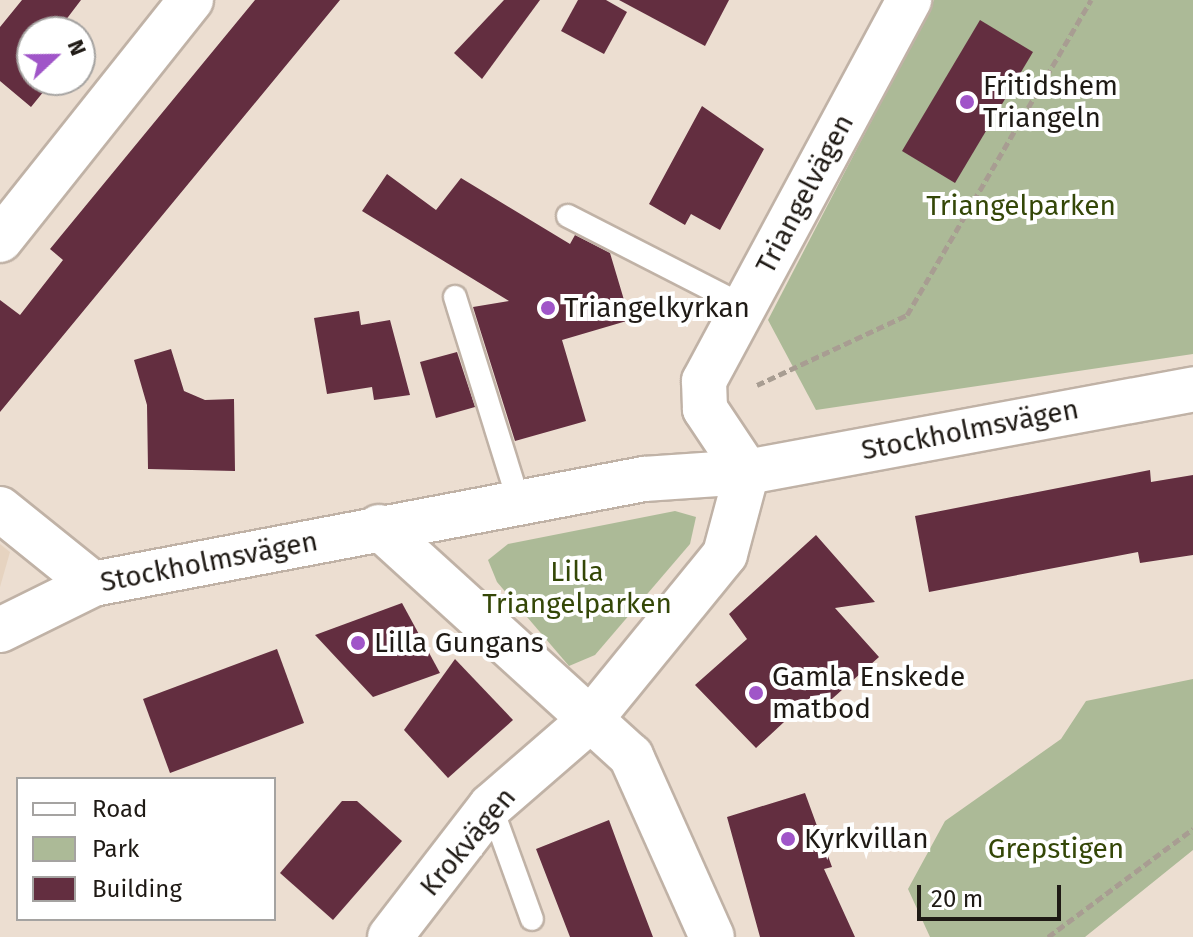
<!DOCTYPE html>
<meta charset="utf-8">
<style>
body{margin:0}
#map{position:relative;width:1193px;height:937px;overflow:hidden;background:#ecded1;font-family:"Fira Sans",sans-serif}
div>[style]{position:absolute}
.built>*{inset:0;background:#e6d3c0}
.green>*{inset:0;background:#acba97}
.building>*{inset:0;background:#632e40}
.path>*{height:5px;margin-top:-2.5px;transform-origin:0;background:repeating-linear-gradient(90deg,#a89d92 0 8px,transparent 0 12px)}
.roads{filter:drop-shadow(2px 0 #c0b2a6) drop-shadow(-2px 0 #c0b2a6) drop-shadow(0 2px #c0b2a6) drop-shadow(0 -2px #c0b2a6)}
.service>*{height:22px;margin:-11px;padding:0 11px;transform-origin:11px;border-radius:11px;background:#fff}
.minor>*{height:44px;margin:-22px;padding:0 22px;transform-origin:22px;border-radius:22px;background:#fff}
.dots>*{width:22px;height:22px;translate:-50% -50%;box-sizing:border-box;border:4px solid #fff;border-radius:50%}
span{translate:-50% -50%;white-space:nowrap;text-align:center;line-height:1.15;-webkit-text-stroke:8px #fff;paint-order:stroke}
.poi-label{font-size:28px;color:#1f1a15}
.left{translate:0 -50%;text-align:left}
.street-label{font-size:28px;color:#1f1a15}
.park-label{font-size:28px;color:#344707}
.legend{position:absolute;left:16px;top:777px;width:260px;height:144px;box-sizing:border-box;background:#fff;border:2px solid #a5a3a1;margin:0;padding:10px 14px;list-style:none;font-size:24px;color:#1f1a15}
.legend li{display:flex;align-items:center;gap:16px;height:40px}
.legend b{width:40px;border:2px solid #a5a3a1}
.north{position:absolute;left:16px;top:16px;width:80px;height:80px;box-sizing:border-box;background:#fff;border:2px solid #a5a3a1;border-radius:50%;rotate:68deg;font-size:22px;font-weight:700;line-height:32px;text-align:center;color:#1f1a15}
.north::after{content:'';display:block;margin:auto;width:28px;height:36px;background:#a055c8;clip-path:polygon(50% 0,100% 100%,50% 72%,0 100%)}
.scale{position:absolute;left:917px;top:885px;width:144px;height:36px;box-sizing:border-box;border:4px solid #1f1a15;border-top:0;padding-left:10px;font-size:24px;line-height:28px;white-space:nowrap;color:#1f1a15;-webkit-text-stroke:6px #fff;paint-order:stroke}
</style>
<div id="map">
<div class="built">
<i style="clip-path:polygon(0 544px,10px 552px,0 587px)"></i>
</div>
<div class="green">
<i style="clip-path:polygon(934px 0,1193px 0,1193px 354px,816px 410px,768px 320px)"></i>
<i style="clip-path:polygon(675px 511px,696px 517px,690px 544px,595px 655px,569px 666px,497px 582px,488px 560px,508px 544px)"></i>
<i style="clip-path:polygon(1193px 679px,1193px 850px,1085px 937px,930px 937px,908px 889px,945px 821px,1061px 739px,1086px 701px)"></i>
</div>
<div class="building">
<i style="clip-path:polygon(22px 0,81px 0,62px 25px,71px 32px,32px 32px,32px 80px,53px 80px,31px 107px,0 81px,0 27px)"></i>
<i style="clip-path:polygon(255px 0,340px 0,0 412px,0 300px,20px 315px,63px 260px,50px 249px)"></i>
<i style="clip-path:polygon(504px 0,540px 0,482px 79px,454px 53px)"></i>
<i style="clip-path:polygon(578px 0,606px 0,627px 12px,604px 54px,561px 31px)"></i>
<i style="clip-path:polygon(619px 0,729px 0,705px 46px)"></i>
<i style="clip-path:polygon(980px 20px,1033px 52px,955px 183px,902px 151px)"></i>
<i style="clip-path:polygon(702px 106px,764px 149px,720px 230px,691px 214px,685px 225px,649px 204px)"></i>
<i style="clip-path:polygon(387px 174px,436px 210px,461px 178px,570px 244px,575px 235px,610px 253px,630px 320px,562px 340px,586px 421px,515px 441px,473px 307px,509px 301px,362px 211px)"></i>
<i style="clip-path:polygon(359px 311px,361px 325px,390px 320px,410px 395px,374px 400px,372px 387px,327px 394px,314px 318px)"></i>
<i style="clip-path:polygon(171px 349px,184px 391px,205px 400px,234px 399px,235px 471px,148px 469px,147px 405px,134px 360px)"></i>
<i style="clip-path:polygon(457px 352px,475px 407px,436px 418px,420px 362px)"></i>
<i style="clip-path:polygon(1150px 470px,1151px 482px,1193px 475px,1193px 555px,1140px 563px,1138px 552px,929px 592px,915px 516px)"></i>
<i style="clip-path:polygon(816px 535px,875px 602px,835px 608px,879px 657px,824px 706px,812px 696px,756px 748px,695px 685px,747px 639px,729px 614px)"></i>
<i style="clip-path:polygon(402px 603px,440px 673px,373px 697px,315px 635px)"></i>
<i style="clip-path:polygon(277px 649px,304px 723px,170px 773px,143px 699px)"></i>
<i style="clip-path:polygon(455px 659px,513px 720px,448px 778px,404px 730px)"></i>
<i style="clip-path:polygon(805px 793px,832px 867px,824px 869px,855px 937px,760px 937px,727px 817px)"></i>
<i style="clip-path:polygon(342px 801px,357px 801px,402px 841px,333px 920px,280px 873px)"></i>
<i style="clip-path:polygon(609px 820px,627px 869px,653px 937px,570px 937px,536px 849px)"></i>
</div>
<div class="path">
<i style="left:757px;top:385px;width:166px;rotate:-25deg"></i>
<i style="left:907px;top:315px;width:365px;rotate:-59.7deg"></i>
<i style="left:1048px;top:937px;width:181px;rotate:-36.7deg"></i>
</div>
<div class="roads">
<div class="service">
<i style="left:568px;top:216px;width:198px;rotate:27.1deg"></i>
<i style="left:455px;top:297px;width:215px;rotate:72.7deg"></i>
<i style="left:491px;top:806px;width:120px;rotate:70.1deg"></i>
</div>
<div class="minor">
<i style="left:0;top:240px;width:307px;rotate:-51.5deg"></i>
<i style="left:0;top:509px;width:119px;rotate:38.9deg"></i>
<i style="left:379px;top:527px;width:341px;rotate:42.3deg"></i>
<i style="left:631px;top:756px;width:198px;rotate:65.9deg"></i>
<i style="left:0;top:630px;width:104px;rotate:-26.3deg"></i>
<i style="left:93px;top:584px;width:561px;rotate:-10.79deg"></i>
<i style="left:644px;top:479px;width:103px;rotate:-3.9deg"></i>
<i style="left:747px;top:472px;width:454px;rotate:-10.5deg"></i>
<i style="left:390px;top:937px;width:165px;rotate:-52.4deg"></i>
<i style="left:491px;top:806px;width:130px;rotate:-40.9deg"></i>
<i style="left:589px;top:721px;width:215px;rotate:-50.8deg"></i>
<i style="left:725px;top:554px;width:85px;rotate:-75deg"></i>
<i style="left:747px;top:472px;width:76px;rotate:-123.7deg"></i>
<i style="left:705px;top:409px;width:28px;rotate:-92deg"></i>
<i style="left:704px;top:381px;width:433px;rotate:-61.7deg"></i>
</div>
</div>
<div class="dots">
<i style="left:967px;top:102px;background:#a055c8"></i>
<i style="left:548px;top:308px;background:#a055c8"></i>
<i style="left:358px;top:643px;background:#a055c8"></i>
<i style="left:756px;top:693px;background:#a055c8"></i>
<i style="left:788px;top:839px;background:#a055c8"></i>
</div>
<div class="poi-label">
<span class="left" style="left:983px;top:102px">Fritidshem<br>Triangeln</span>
<span class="left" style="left:564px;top:308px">Triangelkyrkan</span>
<span class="left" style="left:374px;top:643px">Lilla Gungans</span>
<span class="left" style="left:772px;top:693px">Gamla Enskede<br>matbod</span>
<span class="left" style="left:804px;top:839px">Kyrkvillan</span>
</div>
<div class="street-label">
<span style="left:805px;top:194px;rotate:-62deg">Triangelvägen</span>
<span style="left:970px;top:430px;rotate:-11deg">Stockholmsvägen</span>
<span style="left:209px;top:562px;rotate:-11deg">Stockholmsvägen</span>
<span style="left:468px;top:842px;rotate:-50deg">Krokvägen</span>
</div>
<div class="park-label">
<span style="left:1021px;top:206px">Triangelparken</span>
<span style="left:577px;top:588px">Lilla<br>Triangelparken</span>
<span style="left:1056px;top:849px">Grepstigen</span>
</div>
<ul class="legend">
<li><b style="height:10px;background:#fff"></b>Road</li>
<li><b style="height:22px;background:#acba97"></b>Park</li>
<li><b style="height:22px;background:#632e40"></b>Building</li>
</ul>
<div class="north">N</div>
<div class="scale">20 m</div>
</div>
